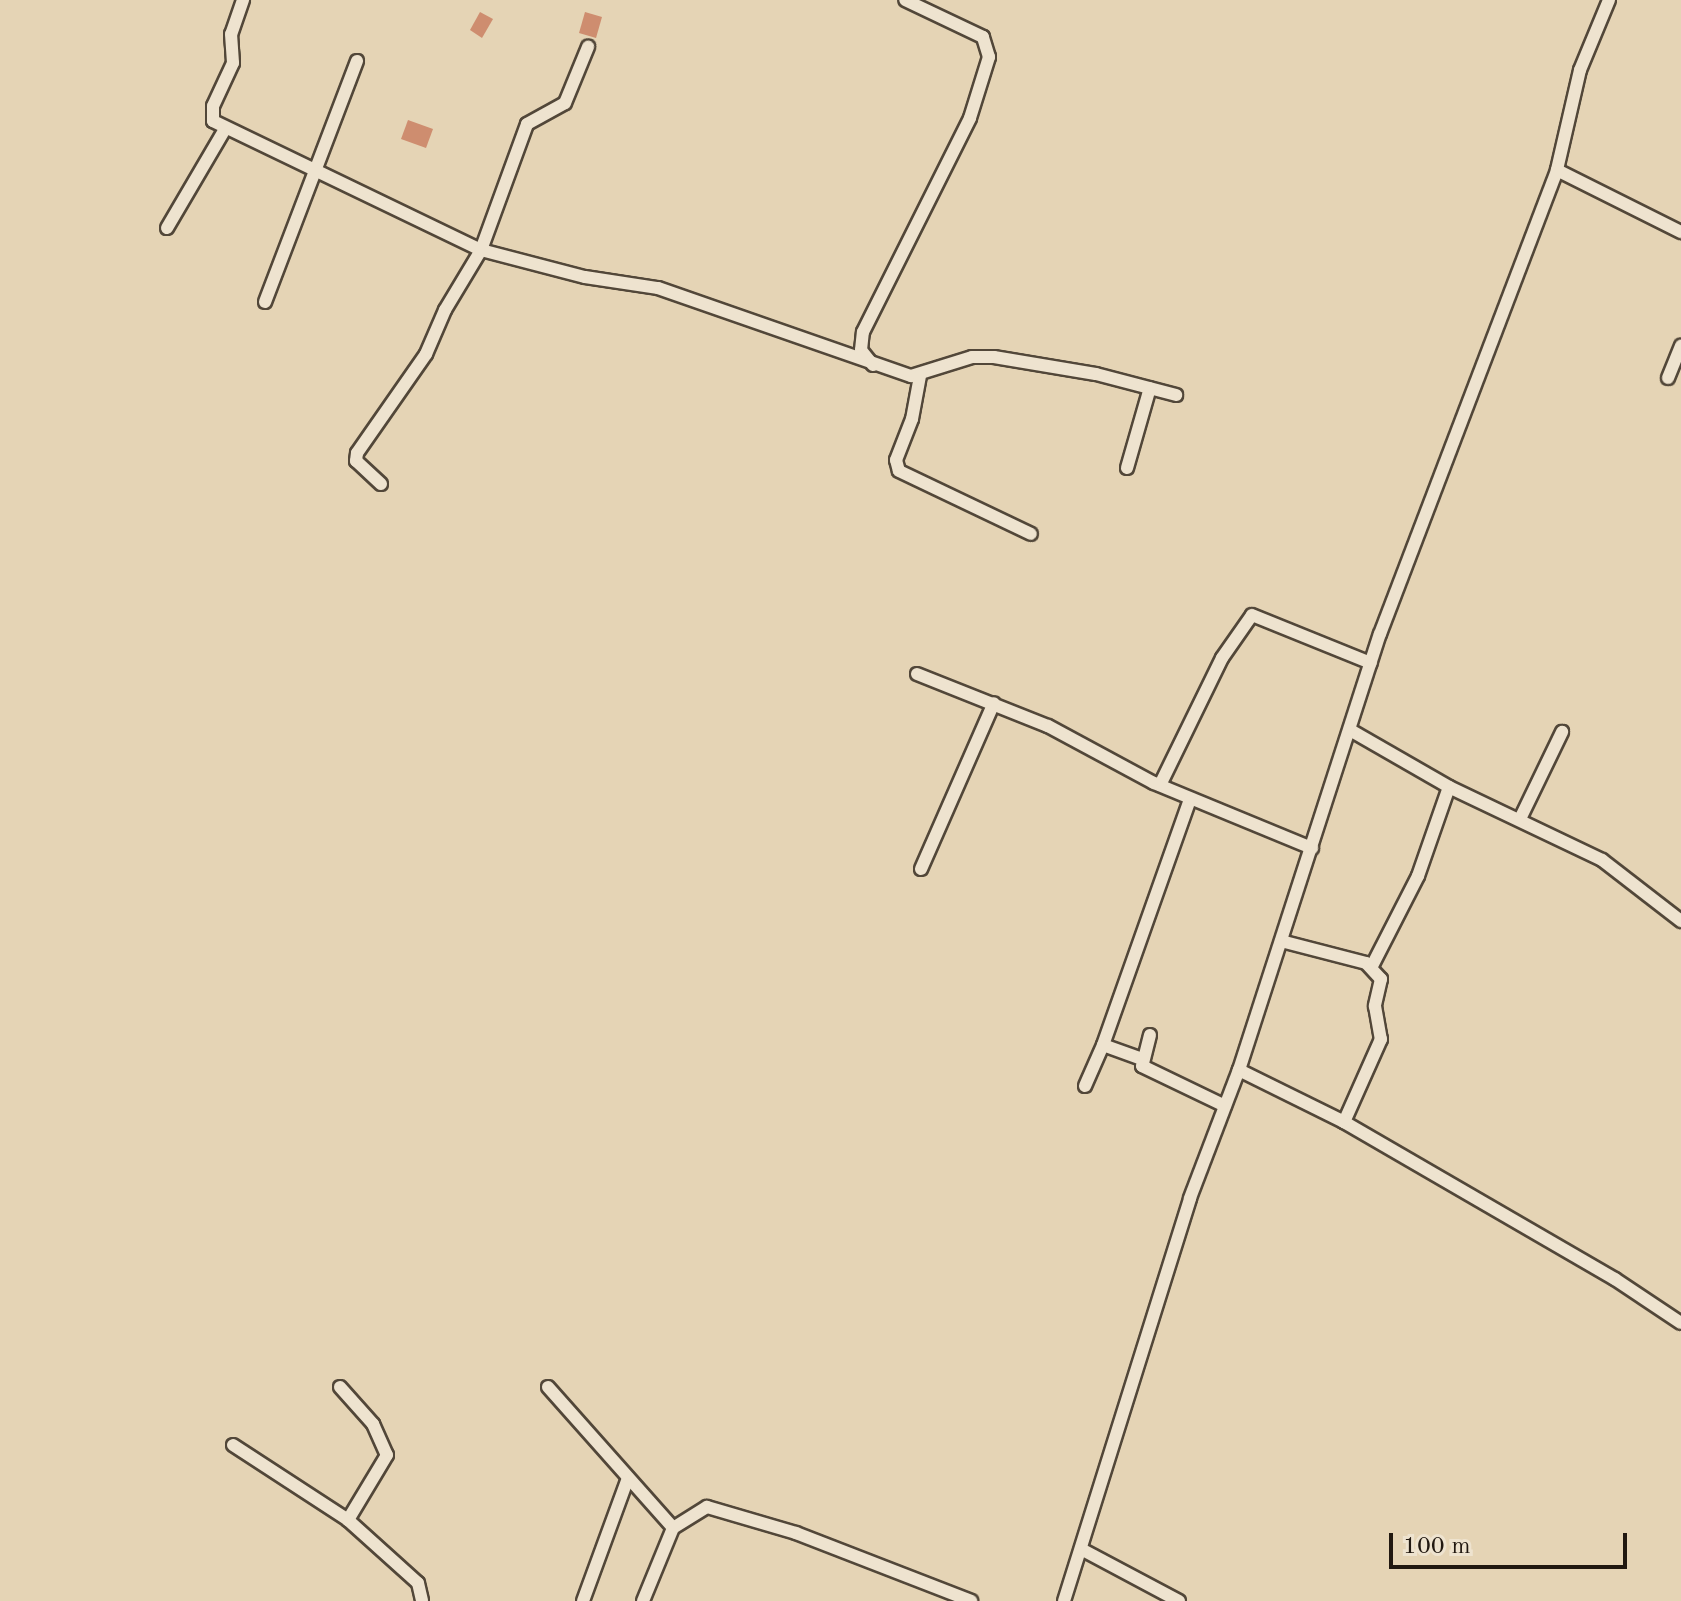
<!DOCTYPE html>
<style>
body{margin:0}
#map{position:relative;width:1681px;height:1601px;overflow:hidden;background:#e5d4b5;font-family:"Old Standard TT",serif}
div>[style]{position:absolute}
.building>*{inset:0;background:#ce8d6f}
.roads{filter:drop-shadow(2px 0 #524739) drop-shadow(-2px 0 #524739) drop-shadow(0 2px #524739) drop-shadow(0 -2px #524739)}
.minor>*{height:12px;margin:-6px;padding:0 6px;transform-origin:6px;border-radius:6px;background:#eee3cf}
span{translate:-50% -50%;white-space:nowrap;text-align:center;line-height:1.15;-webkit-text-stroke:7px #eee3cf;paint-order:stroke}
.scale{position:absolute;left:1389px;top:1533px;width:238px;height:36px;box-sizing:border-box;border:4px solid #211810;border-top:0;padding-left:10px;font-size:24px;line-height:28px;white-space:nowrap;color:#211810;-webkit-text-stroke:6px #eee3cf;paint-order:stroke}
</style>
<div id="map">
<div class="building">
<i style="clip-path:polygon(480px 12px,493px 19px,482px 38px,470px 30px)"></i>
<i style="clip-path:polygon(585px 12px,602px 17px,596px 38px,579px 33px)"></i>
<i style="clip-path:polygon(408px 120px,433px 129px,426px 148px,401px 139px)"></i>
</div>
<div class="roads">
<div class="minor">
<i style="left:243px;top:0;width:36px;rotate:109deg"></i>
<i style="left:231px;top:34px;width:29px;rotate:86deg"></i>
<i style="left:233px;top:63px;width:47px;rotate:114.9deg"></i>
<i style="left:213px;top:106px;width:15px;rotate:90deg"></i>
<i style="left:213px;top:121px;width:297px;rotate:25.7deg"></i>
<i style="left:481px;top:250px;width:107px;rotate:14.6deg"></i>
<i style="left:585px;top:277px;width:74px;rotate:8.6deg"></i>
<i style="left:658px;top:288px;width:268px;rotate:19.2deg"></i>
<i style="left:911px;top:376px;width:64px;rotate:-17.3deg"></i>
<i style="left:972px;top:357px;width:22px"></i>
<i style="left:994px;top:357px;width:103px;rotate:9.5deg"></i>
<i style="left:1096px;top:374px;width:83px;rotate:14.7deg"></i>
<i style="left:1609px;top:0;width:76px;rotate:112.5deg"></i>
<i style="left:1580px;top:70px;width:103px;rotate:103deg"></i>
<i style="left:1557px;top:170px;width:139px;rotate:26.6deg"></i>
<i style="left:167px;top:228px;width:115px;rotate:-59.6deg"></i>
<i style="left:265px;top:302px;width:258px;rotate:-69.1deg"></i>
<i style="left:873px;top:365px;width:19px;rotate:-129deg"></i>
<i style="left:861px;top:350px;width:18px;rotate:-84deg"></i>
<i style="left:863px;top:332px;width:239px;rotate:-63.4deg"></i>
<i style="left:970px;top:118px;width:64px;rotate:-72.7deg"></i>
<i style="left:989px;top:57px;width:21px;rotate:-107deg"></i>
<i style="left:983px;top:37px;width:86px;rotate:-154.6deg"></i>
<i style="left:920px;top:376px;width:44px;rotate:100.5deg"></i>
<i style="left:912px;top:419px;width:44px;rotate:111.3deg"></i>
<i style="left:896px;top:460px;width:11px;rotate:75deg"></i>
<i style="left:899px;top:471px;width:146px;rotate:25.5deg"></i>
<i style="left:1668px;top:378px;width:35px;rotate:-68deg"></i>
<i style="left:1127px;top:468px;width:83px;rotate:-74deg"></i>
<i style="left:381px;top:484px;width:34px;rotate:-137deg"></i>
<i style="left:356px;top:461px;width:8px;rotate:-83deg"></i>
<i style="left:357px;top:453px;width:121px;rotate:-55.1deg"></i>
<i style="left:426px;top:354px;width:48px;rotate:-66.6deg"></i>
<i style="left:445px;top:310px;width:70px;rotate:-59deg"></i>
<i style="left:481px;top:250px;width:134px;rotate:-69.9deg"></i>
<i style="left:527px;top:124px;width:43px;rotate:-28.9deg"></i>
<i style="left:565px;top:103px;width:61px;rotate:-67.7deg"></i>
<i style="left:917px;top:674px;width:141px;rotate:21.7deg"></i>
<i style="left:1048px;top:726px;width:120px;rotate:28.3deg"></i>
<i style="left:1154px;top:783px;width:171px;rotate:22.4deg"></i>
<i style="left:1350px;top:730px;width:114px;rotate:29.9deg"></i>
<i style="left:1449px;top:787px;width:170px;rotate:25.5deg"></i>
<i style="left:1602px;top:860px;width:100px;rotate:37.7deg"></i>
<i style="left:1160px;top:785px;width:141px;rotate:-64deg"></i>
<i style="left:1222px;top:658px;width:52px;rotate:-55.1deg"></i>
<i style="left:1252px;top:615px;width:128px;rotate:22deg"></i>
<i style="left:1520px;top:819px;width:97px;rotate:-64.2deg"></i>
<i style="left:921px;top:869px;width:181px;rotate:-66.3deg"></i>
<i style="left:1281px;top:941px;width:88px;rotate:14.5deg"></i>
<i style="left:1366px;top:963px;width:22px;rotate:47deg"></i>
<i style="left:1381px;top:979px;width:28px;rotate:103deg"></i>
<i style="left:1375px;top:1006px;width:34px;rotate:80deg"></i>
<i style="left:1381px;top:1039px;width:91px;rotate:114deg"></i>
<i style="left:1372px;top:966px;width:101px;rotate:-62.9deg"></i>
<i style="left:1418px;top:876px;width:94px;rotate:-70.8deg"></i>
<i style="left:1150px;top:1035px;width:32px;rotate:104deg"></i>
<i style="left:1142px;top:1066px;width:92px;rotate:25.7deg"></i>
<i style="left:1142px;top:1059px;width:41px;rotate:-160.3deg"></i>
<i style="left:1103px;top:1045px;width:261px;rotate:-70.5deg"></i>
<i style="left:1239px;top:1070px;width:117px;rotate:26.3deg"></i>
<i style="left:1344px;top:1122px;width:313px;rotate:30.1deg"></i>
<i style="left:1615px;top:1279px;width:79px;rotate:33.7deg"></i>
<i style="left:1085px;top:1086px;width:45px;rotate:-66.3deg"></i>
<i style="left:340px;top:1387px;width:50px;rotate:48.3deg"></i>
<i style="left:373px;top:1424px;width:34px;rotate:66deg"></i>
<i style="left:387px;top:1455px;width:76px;rotate:121deg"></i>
<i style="left:548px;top:1387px;width:188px;rotate:48.4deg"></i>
<i style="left:233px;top:1445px;width:137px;rotate:33.1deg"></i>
<i style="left:348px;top:1520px;width:94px;rotate:42deg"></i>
<i style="left:418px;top:1583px;width:18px;rotate:77deg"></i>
<i style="left:1081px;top:1549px;width:111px;rotate:28deg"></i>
<i style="left:583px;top:1601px;width:131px;rotate:-69.9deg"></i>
<i style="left:643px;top:1601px;width:79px;rotate:-67.7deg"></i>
<i style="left:673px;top:1528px;width:40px;rotate:-32deg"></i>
<i style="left:707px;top:1507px;width:93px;rotate:16.3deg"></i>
<i style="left:796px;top:1533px;width:188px;rotate:21.2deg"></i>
<i style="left:1064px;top:1601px;width:422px;rotate:-72.6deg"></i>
<i style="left:1190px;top:1198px;width:137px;rotate:-69.1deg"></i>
<i style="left:1239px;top:1070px;width:458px;rotate:-72.1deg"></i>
<i style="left:1380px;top:634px;width:497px;rotate:-69.1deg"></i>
</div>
</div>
<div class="scale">100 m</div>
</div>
